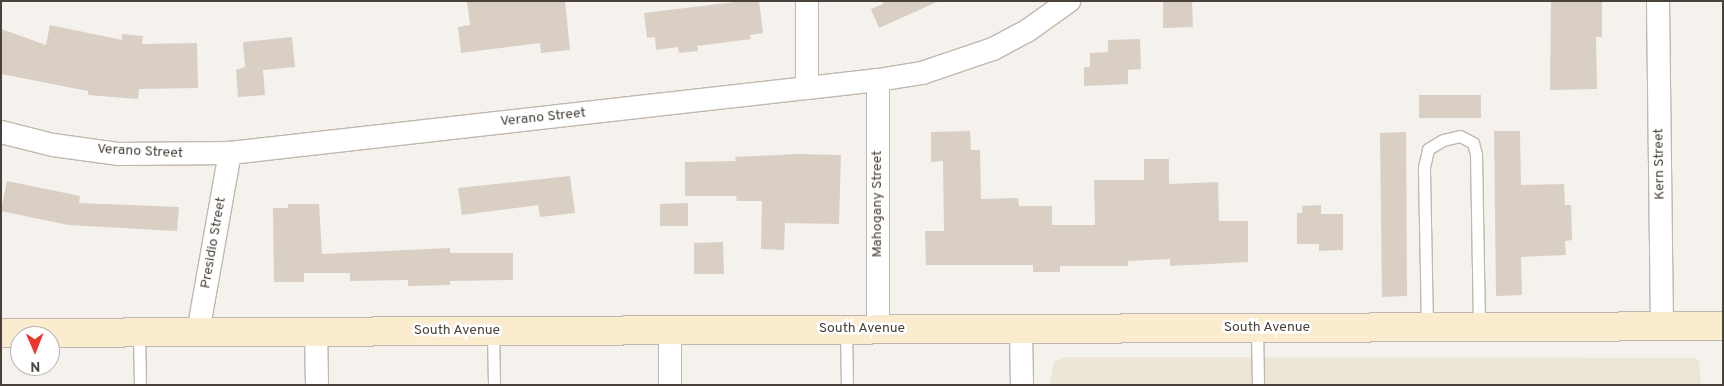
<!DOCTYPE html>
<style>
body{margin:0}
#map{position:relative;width:1724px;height:386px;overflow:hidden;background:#f5f1ec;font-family:Overpass,sans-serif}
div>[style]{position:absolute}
.education>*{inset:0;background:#ede5d7}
.building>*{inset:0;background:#d9cfc5}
.roads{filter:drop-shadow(1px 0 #c0b8af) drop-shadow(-1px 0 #c0b8af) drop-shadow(0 1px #c0b8af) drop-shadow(0 -1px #c0b8af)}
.lane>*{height:11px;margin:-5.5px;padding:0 5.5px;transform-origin:5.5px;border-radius:5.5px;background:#fff}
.street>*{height:22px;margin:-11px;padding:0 11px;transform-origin:11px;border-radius:11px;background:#fff}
.secondary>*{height:28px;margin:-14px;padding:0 14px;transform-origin:14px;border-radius:14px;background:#fbecd0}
span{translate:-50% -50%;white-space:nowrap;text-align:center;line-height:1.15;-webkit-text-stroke:5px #fff;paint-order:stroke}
.street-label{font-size:14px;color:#49423a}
.frame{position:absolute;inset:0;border:2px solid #49423a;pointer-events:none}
.north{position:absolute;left:10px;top:326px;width:50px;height:50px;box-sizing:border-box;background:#fff;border:1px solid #b6b3b0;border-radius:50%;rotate:179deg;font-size:14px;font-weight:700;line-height:20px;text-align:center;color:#49423a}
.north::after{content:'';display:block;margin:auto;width:18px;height:22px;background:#eb372d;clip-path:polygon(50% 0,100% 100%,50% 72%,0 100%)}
</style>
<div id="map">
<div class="education">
<i style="clip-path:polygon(1064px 357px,1695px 358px,1699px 361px,1701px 385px,1050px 385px,1054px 362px)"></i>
</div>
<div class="building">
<i style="clip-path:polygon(467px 1px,565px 1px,570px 50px,541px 53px,540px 43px,461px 53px,458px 27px,470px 25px)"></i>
<i style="clip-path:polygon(743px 1px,759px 1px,763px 33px,750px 35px,751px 39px,697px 46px,698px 51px,679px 53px,678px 47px,656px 50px,655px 37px,647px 38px,644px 13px)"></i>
<i style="clip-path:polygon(883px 1px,939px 1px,879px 28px,871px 9px,883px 4px)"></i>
<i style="clip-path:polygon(1163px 1px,1192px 1px,1193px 27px,1163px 28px)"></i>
<i style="clip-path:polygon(1551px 1px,1602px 1px,1602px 37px,1596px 37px,1597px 89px,1550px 90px)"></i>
<i style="clip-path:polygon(50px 25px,122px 40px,122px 34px,143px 36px,142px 44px,197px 43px,198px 88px,139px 89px,138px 99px,88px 95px,88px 91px,1px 74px,1px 29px,46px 45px)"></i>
<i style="clip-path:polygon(292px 37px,295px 67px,263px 70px,265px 95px,238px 97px,236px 70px,245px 67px,243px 42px)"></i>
<i style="clip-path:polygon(1140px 39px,1141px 69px,1128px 70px,1128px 84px,1084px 86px,1084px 67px,1090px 67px,1090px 53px,1108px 52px,1108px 40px)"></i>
<i style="clip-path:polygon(1419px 95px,1481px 95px,1481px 118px,1419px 118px)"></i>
<i style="clip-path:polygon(970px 131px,971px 150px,980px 150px,981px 199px,1018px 198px,1019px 206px,1052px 206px,1052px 225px,1095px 225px,1094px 180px,1144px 180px,1144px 159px,1169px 159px,1169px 184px,1218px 182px,1219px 221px,1248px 221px,1248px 262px,1170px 266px,1170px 259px,1128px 261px,1128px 266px,1060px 266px,1060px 272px,1033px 272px,1033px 265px,926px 265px,925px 231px,944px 231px,943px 161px,931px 162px,931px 132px)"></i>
<i style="clip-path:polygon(1494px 131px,1520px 131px,1521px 185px,1564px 184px,1565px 205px,1571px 205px,1572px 240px,1565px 241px,1566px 255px,1521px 257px,1522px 295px,1496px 296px)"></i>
<i style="clip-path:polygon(1406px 132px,1407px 296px,1382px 297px,1380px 133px)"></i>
<i style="clip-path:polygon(798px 154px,841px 155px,839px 224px,785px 223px,784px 250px,761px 249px,762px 201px,737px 201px,736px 196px,685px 196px,685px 162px,736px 161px,735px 157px)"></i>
<i style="clip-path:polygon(570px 176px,575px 213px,540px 217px,538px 205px,462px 215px,458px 188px)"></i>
<i style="clip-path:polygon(7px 181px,80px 196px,79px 203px,179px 207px,177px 231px,68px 225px,1px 211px)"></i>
<i style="clip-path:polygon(688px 203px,688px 226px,660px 226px,660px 204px)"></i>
<i style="clip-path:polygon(288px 204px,319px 204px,322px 254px,450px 248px,450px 253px,513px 253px,513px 280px,450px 281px,450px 285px,408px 286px,408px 280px,350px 281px,350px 273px,304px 273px,304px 282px,274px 282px,273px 208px,288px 208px)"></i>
<i style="clip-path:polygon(1321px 205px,1321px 214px,1343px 214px,1343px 250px,1319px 251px,1319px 244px,1297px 244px,1297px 213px,1302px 213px,1302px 206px)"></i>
<i style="clip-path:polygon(723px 242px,724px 274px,694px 274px,694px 243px)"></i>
</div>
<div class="roads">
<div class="lane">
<i style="left:1427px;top:327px;width:160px;rotate:-91.1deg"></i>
<i style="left:1424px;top:167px;width:18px;rotate:-77deg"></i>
<i style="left:1428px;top:149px;width:17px;rotate:-31deg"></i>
<i style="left:1443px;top:140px;width:17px;rotate:-13deg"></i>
<i style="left:1460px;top:136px;width:15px;rotate:28deg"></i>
<i style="left:1473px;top:143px;width:11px;rotate:75deg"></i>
<i style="left:1476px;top:154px;width:173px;rotate:89deg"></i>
<i style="left:1257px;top:328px;width:57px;rotate:89deg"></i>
<i style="left:846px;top:330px;width:55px;rotate:89deg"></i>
<i style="left:493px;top:331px;width:54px;rotate:88.9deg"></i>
<i style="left:139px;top:332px;width:53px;rotate:88.9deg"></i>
</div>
<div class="street">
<i style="left:807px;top:1px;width:87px;rotate:90deg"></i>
<i style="left:1658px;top:1px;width:325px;rotate:89.3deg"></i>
<i style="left:878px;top:80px;width:249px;rotate:90deg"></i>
<i style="left:1px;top:132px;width:54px;rotate:14deg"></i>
<i style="left:53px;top:145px;width:67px;rotate:7.8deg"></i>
<i style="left:119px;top:154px;width:111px;rotate:-0.5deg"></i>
<i style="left:230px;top:153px;width:652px;rotate:-6.43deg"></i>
<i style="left:878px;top:80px;width:45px;rotate:-9deg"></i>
<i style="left:922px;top:73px;width:75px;rotate:-18.7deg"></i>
<i style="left:993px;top:49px;width:38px;rotate:-28deg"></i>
<i style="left:1027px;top:31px;width:52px;rotate:-35.5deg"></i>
<i style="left:1021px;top:329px;width:56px;rotate:89deg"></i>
<i style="left:670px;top:330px;width:55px;rotate:90deg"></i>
<i style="left:198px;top:332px;width:182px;rotate:-79.9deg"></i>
<i style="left:316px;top:332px;width:53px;rotate:88.9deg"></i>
</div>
<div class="secondary">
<i style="left:1px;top:333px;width:1722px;rotate:-0.23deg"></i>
</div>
</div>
<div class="street-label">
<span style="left:543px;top:118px;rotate:-6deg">Verano Street</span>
<span style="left:140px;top:152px;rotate:3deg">Verano Street</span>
<span style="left:1660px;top:164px;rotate:-91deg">Kern Street</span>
<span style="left:878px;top:204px;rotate:-90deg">Mahogany Street</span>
<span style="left:214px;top:243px;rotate:-80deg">Presidio Street</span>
<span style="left:1267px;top:328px">South Avenue</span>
<span style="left:862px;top:329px">South Avenue</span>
<span style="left:457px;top:331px">South Avenue</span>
</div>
<div class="frame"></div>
<div class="north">N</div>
</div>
